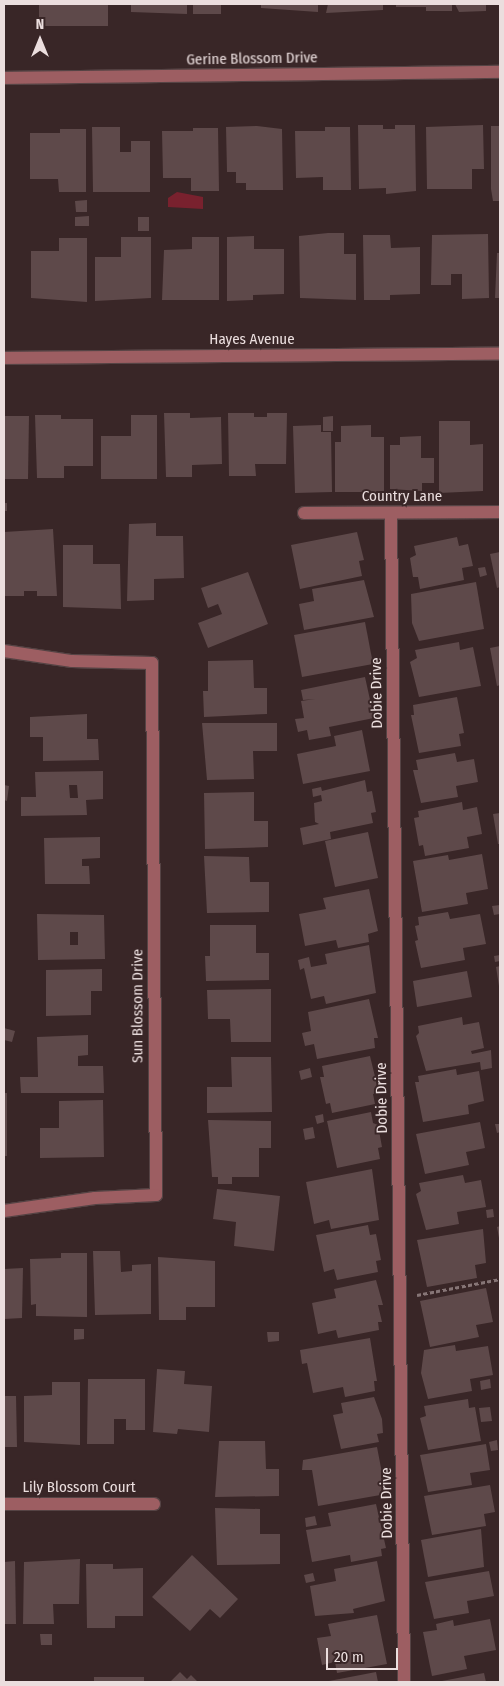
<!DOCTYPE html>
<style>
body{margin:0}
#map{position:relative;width:504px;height:1686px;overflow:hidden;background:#392627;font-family:"Fira Sans Condensed",sans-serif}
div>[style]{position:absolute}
.water>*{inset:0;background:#79212e}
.building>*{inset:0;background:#5e494a}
.path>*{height:3px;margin-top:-1.5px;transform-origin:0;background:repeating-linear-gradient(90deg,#867576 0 4px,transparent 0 6.5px)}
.roads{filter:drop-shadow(1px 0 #554344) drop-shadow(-1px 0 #554344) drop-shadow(0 1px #554344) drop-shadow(0 -1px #554344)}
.minor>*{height:12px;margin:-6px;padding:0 6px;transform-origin:6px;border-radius:6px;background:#9d5e62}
span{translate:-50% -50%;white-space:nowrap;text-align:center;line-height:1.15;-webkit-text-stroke:4px #392627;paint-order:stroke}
.street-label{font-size:15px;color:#ebdede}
.frame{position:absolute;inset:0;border:5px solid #ebdede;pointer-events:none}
.north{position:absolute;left:15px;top:15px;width:50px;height:50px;-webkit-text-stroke:4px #392627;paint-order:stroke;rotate:0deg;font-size:14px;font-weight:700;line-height:20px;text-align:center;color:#ebdede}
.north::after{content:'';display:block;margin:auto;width:18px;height:22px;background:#ebdede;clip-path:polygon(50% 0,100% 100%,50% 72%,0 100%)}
.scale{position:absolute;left:326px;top:1648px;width:72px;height:22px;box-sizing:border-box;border:2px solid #ebdede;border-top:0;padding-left:6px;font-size:15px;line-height:18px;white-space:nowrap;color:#ebdede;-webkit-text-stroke:4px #392627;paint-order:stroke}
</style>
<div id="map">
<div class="water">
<i style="clip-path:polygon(177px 192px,203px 197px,203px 209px,168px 207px,168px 198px)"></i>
</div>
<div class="building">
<i style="clip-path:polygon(39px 4px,108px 4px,108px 26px,39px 26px)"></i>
<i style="clip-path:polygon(131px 4px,187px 4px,187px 14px,131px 12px)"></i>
<i style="clip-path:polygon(193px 4px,221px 4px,221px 14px,193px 14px)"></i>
<i style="clip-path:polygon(261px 4px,318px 4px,318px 12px,261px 8px)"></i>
<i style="clip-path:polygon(328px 4px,383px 4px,383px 10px,326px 13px)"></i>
<i style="clip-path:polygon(396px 4px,452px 4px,452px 11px,426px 11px,426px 7px,396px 7px)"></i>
<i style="clip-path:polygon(455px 4px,486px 4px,486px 11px,459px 12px)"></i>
<i style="clip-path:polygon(358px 125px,383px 125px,383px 129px,395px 129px,395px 125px,415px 125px,416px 191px,386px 194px,386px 188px,359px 189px)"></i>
<i style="clip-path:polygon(483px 125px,484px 169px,472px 169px,472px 189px,427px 189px,426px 127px)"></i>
<i style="clip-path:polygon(257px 126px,282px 129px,283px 190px,246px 190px,246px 183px,236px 183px,236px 172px,227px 172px,226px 127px)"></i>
<i style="clip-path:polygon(491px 126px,500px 126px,500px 201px,493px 201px,491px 189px)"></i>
<i style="clip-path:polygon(92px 127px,120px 127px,120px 152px,131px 152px,131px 141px,150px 141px,150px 192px,93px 192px)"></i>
<i style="clip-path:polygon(325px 127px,350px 127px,351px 190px,323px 190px,323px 177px,296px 178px,295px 131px,325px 131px)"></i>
<i style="clip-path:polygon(193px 128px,218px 128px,219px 191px,191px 191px,191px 178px,163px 178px,162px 131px,193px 131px)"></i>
<i style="clip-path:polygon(60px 129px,86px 129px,86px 192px,59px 192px,58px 179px,30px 179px,30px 133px,60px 133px)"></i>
<i style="clip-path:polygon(87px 200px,87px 212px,76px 212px,75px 201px)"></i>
<i style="clip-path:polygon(89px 216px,89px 226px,75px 226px,75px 217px)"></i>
<i style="clip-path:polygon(138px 217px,149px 217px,149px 231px,138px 231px)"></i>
<i style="clip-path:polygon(328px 233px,344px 233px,344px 254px,356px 254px,356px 300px,300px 298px,299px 236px)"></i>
<i style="clip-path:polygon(488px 234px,489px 298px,462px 299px,462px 274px,451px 274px,451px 285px,431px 285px,432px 235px)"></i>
<i style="clip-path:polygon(363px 235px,390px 235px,391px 248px,420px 247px,420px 294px,390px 295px,390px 300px,364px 300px)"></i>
<i style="clip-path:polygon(254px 236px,254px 249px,284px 249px,284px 294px,253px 295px,253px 300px,227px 301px,227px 237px)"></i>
<i style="clip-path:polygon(121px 237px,151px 237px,151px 298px,95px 301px,95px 257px,121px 257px)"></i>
<i style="clip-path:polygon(192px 237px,219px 237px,219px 300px,162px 300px,164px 250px,192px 249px)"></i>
<i style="clip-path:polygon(59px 238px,87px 238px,87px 302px,31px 298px,31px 251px,59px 251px)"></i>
<i style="clip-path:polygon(497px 253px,500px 253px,500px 298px,495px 298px)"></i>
<i style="clip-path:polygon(164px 413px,190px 413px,190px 418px,221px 417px,222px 464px,192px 465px,192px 477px,166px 477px)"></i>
<i style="clip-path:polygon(228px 413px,254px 413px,254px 417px,267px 417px,267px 413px,287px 413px,286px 464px,255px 464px,256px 476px,229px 476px)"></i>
<i style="clip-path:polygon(35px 415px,61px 415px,61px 419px,93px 419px,93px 466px,64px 466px,64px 478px,37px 478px)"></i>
<i style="clip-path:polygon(131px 415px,157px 415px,157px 479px,101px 479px,101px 436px,131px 436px)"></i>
<i style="clip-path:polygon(4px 416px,29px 416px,28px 479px,4px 479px)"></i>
<i style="clip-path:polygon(333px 416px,333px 431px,323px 431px,323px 417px)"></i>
<i style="clip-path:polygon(439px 421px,470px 421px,470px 445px,483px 444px,483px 491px,439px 493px)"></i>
<i style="clip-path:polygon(321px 425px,321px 432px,331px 432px,332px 492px,295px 493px,293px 426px)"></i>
<i style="clip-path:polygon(371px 425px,371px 437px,384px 437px,384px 492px,335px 492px,335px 442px,341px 442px,341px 426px)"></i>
<i style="clip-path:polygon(421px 436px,421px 458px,434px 458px,434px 483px,422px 483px,422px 491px,390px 489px,390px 445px,400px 445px,400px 437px)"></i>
<i style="clip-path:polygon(4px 503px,7px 503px,7px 511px,4px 511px)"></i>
<i style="clip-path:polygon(156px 523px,156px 536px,183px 536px,184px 578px,154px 579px,154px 600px,127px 601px,129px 524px)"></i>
<i style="clip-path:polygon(53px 529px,57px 596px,37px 596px,37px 591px,24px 591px,24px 596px,4px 596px,4px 532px)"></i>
<i style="clip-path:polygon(357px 532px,364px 560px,359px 561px,362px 576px,300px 589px,291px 545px)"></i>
<i style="clip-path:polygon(457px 537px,459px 546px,468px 544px,473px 566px,462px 568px,464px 580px,420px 589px,418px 577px,413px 577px,410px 558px,416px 555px,414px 546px)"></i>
<i style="clip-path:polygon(63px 545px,93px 545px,93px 564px,120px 564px,121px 609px,63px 607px)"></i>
<i style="clip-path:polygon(500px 552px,500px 587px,497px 588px,490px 554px)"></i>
<i style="clip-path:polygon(485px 567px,487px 575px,480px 577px,478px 568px)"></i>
<i style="clip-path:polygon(248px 572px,268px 624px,208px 648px,198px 623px,222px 614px,218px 604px,208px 608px,201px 588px)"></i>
<i style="clip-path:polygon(364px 580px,374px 617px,304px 630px,299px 604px,314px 601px,312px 589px)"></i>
<i style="clip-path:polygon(476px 582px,484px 629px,419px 641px,412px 623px,411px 594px)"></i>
<i style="clip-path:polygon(365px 622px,373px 664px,302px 677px,294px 635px)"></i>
<i style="clip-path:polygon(459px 642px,460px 650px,473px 647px,481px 686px,419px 697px,410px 662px,417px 658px,415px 650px)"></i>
<i style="clip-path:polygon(500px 646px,500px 685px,497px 686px,490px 648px)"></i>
<i style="clip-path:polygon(253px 660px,254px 688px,267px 688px,267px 714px,204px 717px,203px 691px,208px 691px,208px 661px)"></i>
<i style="clip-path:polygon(365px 677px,374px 718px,329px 727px,331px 736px,309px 740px,307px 730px,298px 732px,295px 719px,304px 718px,301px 701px,315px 699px,303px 700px,301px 690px)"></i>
<i style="clip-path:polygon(457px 697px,464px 733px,459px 734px,461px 746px,419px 753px,411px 715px,414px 715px,413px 705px)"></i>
<i style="clip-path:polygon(87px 714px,87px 739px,98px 739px,99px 760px,43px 761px,43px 737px,30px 737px,30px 717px)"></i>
<i style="clip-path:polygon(202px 723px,277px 723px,277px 751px,253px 751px,254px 779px,207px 780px)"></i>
<i style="clip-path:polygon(362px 730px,370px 771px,303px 784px,297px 754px,336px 746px,334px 736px)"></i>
<i style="clip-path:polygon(455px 753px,457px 762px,474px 759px,478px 782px,456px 786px,458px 797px,421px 803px,413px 770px,418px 770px,416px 760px)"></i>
<i style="clip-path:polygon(evenodd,103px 771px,103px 799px,86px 800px,87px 815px,21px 816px,21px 797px,36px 797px,35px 772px,103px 771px,69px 785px,77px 785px,78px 798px,70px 798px,69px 785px)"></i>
<i style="clip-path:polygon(365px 780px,367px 792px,372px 791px,376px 812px,371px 813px,373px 823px,330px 832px,331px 839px,303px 845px,300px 828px,319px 824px,315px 822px,314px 803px,322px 801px,321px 795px,313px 797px,312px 789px,321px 787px,322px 791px)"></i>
<i style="clip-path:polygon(4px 785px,9px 786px,7px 801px,4px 800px)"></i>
<i style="clip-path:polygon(254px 792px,254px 821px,268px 821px,268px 847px,205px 849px,204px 793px)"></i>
<i style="clip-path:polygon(462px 802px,463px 810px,477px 807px,482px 834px,467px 837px,469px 848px,425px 856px,423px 845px,419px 846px,414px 818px,419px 817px,418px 811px)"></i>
<i style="clip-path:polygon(500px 813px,500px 844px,498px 844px,493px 814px)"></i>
<i style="clip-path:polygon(368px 832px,378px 878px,335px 887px,325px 841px)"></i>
<i style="clip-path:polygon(100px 837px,100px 858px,82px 859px,82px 866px,89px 866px,90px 884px,45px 884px,44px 838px)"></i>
<i style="clip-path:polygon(482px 854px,488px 889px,466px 893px,468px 904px,422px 912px,413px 861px,448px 855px,449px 860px)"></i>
<i style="clip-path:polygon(204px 856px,249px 857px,250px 882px,269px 882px,269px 912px,207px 913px)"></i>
<i style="clip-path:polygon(369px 889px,378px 931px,368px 934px,369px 942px,338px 948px,336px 940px,305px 946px,299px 914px,326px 909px,323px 898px)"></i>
<i style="clip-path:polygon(500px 905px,500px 914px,494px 915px,492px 906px)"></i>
<i style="clip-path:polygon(448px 912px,450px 919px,480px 914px,486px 944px,463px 948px,465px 960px,421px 968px,415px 941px,418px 940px,415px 926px,419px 925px,418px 917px)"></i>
<i style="clip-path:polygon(evenodd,37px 914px,104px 915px,105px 959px,38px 960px,37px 914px,70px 932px,78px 932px,78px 945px,70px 945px,70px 932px)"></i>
<i style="clip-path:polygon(210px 925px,256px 925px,256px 953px,269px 953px,269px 980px,206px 981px,205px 956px,210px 956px)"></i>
<i style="clip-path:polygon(369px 945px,376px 993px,326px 1004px,324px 996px,311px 999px,304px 968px,300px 970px,298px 960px,309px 957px,311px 967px,327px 964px,325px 954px)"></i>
<i style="clip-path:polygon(500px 955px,500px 961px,495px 962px,494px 956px)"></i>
<i style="clip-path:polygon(500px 966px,500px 986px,499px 986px,496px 967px)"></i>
<i style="clip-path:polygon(102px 969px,102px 991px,91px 991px,91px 1015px,46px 1016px,46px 970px)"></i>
<i style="clip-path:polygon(467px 971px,472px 997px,417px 1007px,413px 981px)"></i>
<i style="clip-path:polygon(271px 989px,271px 1042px,231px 1042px,230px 1019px,208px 1019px,207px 990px)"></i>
<i style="clip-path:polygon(369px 999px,378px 1038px,374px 1038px,375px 1048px,317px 1059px,314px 1044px,305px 1046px,302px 1033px,311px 1031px,308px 1012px)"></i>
<i style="clip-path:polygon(462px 1017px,463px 1025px,479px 1022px,484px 1048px,471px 1051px,472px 1054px,491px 1050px,492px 1068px,481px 1070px,480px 1062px,426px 1071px,416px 1036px,419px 1033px,418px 1026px)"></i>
<i style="clip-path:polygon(4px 1028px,15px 1031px,12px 1042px,4px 1040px)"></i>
<i style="clip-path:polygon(88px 1035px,88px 1055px,78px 1056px,78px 1066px,103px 1066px,104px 1093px,21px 1093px,20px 1077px,38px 1077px,37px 1037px)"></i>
<i style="clip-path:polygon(370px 1056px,379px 1093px,373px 1094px,375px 1104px,332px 1113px,330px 1103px,326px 1104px,320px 1077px,324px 1077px,322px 1066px)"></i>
<i style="clip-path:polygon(231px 1057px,271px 1057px,272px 1112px,207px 1113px,207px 1087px,232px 1087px)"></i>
<i style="clip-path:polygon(310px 1068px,312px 1077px,301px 1080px,299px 1071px)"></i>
<i style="clip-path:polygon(456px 1069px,457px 1075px,479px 1071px,484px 1101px,468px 1105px,469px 1114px,423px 1122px,415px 1082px,419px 1082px,418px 1076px)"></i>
<i style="clip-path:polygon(4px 1093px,7px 1093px,7px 1156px,4px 1156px)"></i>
<i style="clip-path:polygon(103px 1100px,104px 1157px,40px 1158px,40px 1128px,59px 1128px,59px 1101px)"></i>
<i style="clip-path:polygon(371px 1112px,373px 1123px,378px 1125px,382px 1147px,378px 1148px,380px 1159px,337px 1168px,327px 1121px)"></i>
<i style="clip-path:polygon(323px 1114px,324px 1122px,317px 1124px,315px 1116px)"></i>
<i style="clip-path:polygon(208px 1120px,271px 1121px,271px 1148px,259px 1148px,259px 1177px,232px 1177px,232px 1184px,218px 1184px,218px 1177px,212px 1177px)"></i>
<i style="clip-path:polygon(480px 1122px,485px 1148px,466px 1152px,469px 1165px,425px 1174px,416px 1134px)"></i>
<i style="clip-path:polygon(495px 1124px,500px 1124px,500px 1132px,497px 1133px)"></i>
<i style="clip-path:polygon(313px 1127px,315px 1138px,305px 1140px,303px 1129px)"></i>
<i style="clip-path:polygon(372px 1169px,379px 1220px,331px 1229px,329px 1220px,314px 1224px,306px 1182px)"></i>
<i style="clip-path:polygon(463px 1175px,465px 1183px,481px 1180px,486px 1207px,457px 1212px,459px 1224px,426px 1230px,416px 1194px,421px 1191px,419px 1183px)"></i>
<i style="clip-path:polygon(217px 1189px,280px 1196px,274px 1251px,234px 1246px,236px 1222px,213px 1219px)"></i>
<i style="clip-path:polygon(493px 1209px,494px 1217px,487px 1218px,486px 1210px)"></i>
<i style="clip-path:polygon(368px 1225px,370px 1235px,376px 1234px,381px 1260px,376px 1261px,378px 1272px,337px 1280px,334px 1269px,324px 1272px,316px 1235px)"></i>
<i style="clip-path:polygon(500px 1226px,500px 1238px,499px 1238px,497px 1227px)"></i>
<i style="clip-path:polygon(483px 1229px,486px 1263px,475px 1265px,477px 1278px,427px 1287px,417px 1240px)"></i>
<i style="clip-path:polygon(93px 1251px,120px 1251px,121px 1272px,132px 1271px,132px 1265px,151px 1264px,151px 1314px,95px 1315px)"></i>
<i style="clip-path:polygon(61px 1253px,87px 1253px,87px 1317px,36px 1316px,36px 1304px,31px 1305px,30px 1259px,61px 1258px)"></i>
<i style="clip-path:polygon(158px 1257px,215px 1261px,215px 1307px,186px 1307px,186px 1320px,159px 1320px)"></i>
<i style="clip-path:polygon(23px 1268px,22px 1318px,4px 1319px,4px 1269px)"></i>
<i style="clip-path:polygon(376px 1280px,383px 1305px,378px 1305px,382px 1322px,378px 1322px,379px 1330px,338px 1338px,336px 1330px,318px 1334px,312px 1303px,336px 1298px,334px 1289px)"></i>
<i style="clip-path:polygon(486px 1288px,493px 1322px,476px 1325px,479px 1337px,430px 1347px,420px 1301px)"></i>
<i style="clip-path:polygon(74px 1329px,84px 1329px,84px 1339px,74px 1340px)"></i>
<i style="clip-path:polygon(267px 1332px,279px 1332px,279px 1341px,268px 1342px)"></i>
<i style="clip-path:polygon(370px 1338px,377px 1381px,374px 1381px,375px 1391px,345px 1397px,343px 1387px,313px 1393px,307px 1363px,302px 1364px,300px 1350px)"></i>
<i style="clip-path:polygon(455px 1345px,456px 1351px,488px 1346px,493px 1375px,470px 1379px,472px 1391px,428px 1399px,421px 1373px,424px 1350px)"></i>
<i style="clip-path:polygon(157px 1369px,185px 1371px,184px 1384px,212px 1386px,209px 1432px,178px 1429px,177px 1434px,153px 1432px)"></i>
<i style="clip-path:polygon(88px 1379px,145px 1379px,145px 1430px,126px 1430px,126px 1419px,114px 1419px,114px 1444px,87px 1444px)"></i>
<i style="clip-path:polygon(490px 1379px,491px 1388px,481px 1390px,480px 1381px)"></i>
<i style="clip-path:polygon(52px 1382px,80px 1382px,80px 1445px,24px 1442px,24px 1396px,52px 1395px)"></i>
<i style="clip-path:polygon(4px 1396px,16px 1396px,17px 1447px,4px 1447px)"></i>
<i style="clip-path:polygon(374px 1397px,382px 1419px,383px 1433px,377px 1434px,379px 1442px,341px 1449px,333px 1415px,343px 1413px,341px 1403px)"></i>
<i style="clip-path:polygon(468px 1399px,469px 1408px,475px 1407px,481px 1441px,428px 1450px,420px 1418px,426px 1416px,424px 1406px)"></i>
<i style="clip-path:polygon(490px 1407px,492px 1421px,481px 1422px,479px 1408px)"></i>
<i style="clip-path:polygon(497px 1440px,498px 1450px,491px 1451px,489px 1442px)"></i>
<i style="clip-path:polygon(219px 1441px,265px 1441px,266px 1469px,279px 1469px,279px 1496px,215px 1497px)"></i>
<i style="clip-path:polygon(486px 1444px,490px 1470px,470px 1473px,472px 1485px,428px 1492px,420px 1455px)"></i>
<i style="clip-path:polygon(377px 1447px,386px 1494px,318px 1506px,312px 1470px,302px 1470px,303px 1460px)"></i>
<i style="clip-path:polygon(490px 1485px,495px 1512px,484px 1514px,486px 1526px,432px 1535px,424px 1496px)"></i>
<i style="clip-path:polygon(376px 1504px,386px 1548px,381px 1549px,382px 1556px,351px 1562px,350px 1555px,312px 1562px,306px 1530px,331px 1526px,328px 1513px)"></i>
<i style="clip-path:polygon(215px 1508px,260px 1509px,260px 1534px,280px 1534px,280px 1564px,217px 1565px)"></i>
<i style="clip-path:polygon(315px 1516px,317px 1525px,306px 1527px,305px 1518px)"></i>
<i style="clip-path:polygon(481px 1529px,484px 1567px,428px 1577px,421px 1540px)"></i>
<i style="clip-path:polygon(192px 1555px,238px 1599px,220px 1618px,210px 1609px,190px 1631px,152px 1597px)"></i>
<i style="clip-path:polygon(80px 1559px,79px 1604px,53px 1604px,54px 1624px,23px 1624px,24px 1562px)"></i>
<i style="clip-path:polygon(15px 1561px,16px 1624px,4px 1624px,4px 1562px)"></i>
<i style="clip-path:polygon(377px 1561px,385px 1601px,353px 1609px,354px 1613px,315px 1616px,310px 1586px,336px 1581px,334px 1569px)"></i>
<i style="clip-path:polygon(86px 1564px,113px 1564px,113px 1569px,143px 1568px,143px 1616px,115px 1616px,115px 1628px,87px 1628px)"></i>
<i style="clip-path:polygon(489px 1571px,494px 1596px,467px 1601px,469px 1613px,434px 1619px,425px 1582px)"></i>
<i style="clip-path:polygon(313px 1573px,315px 1581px,306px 1583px,304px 1575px)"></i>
<i style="clip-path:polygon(377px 1615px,387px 1664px,337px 1673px,335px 1662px,322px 1665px,317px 1638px,331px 1636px,328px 1624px)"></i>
<i style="clip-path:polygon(490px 1619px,496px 1650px,464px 1656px,467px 1669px,432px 1676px,423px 1632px,437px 1630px,436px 1624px,453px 1620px,454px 1626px)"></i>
<i style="clip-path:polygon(40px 1634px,52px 1634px,52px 1645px,41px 1645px)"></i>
<i style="clip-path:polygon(180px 1672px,187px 1679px,191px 1675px,198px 1682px,170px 1682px)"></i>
<i style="clip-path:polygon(376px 1672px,378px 1682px,329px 1682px,329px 1681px)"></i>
<i style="clip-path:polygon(484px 1673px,486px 1682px,442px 1682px,442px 1681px)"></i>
<i style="clip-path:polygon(94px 1677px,144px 1677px,144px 1682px,94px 1682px)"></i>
</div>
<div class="path">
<i style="left:417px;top:1295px;width:85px;rotate:-10.9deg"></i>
</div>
<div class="roads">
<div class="minor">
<i style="left:4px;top:78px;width:496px;rotate:-0.7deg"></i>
<i style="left:4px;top:358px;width:496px;rotate:-0.5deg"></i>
<i style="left:304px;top:513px;width:196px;rotate:-0.3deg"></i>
<i style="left:391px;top:513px;width:1169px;rotate:89.36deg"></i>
<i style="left:4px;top:651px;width:69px;rotate:8.4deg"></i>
<i style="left:72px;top:661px;width:80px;rotate:1.4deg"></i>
<i style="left:152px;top:663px;width:532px;rotate:89.57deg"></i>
<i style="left:156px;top:1195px;width:61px;rotate:177.2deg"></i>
<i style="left:95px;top:1198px;width:92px;rotate:171.9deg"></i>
<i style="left:4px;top:1504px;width:150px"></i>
</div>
</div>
<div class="street-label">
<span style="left:252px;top:59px;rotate:-1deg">Gerine Blossom Drive</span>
<span style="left:252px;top:340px">Hayes Avenue</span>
<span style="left:402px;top:497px">Country Lane</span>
<span style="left:377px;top:693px;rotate:-91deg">Dobie Drive</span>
<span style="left:138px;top:1006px;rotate:-90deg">Sun Blossom Drive</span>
<span style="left:382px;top:1098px;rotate:-91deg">Dobie Drive</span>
<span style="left:79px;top:1488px">Lily Blossom Court</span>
<span style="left:387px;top:1503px;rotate:-91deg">Dobie Drive</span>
</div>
<div class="frame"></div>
<div class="north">N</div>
<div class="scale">20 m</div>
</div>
